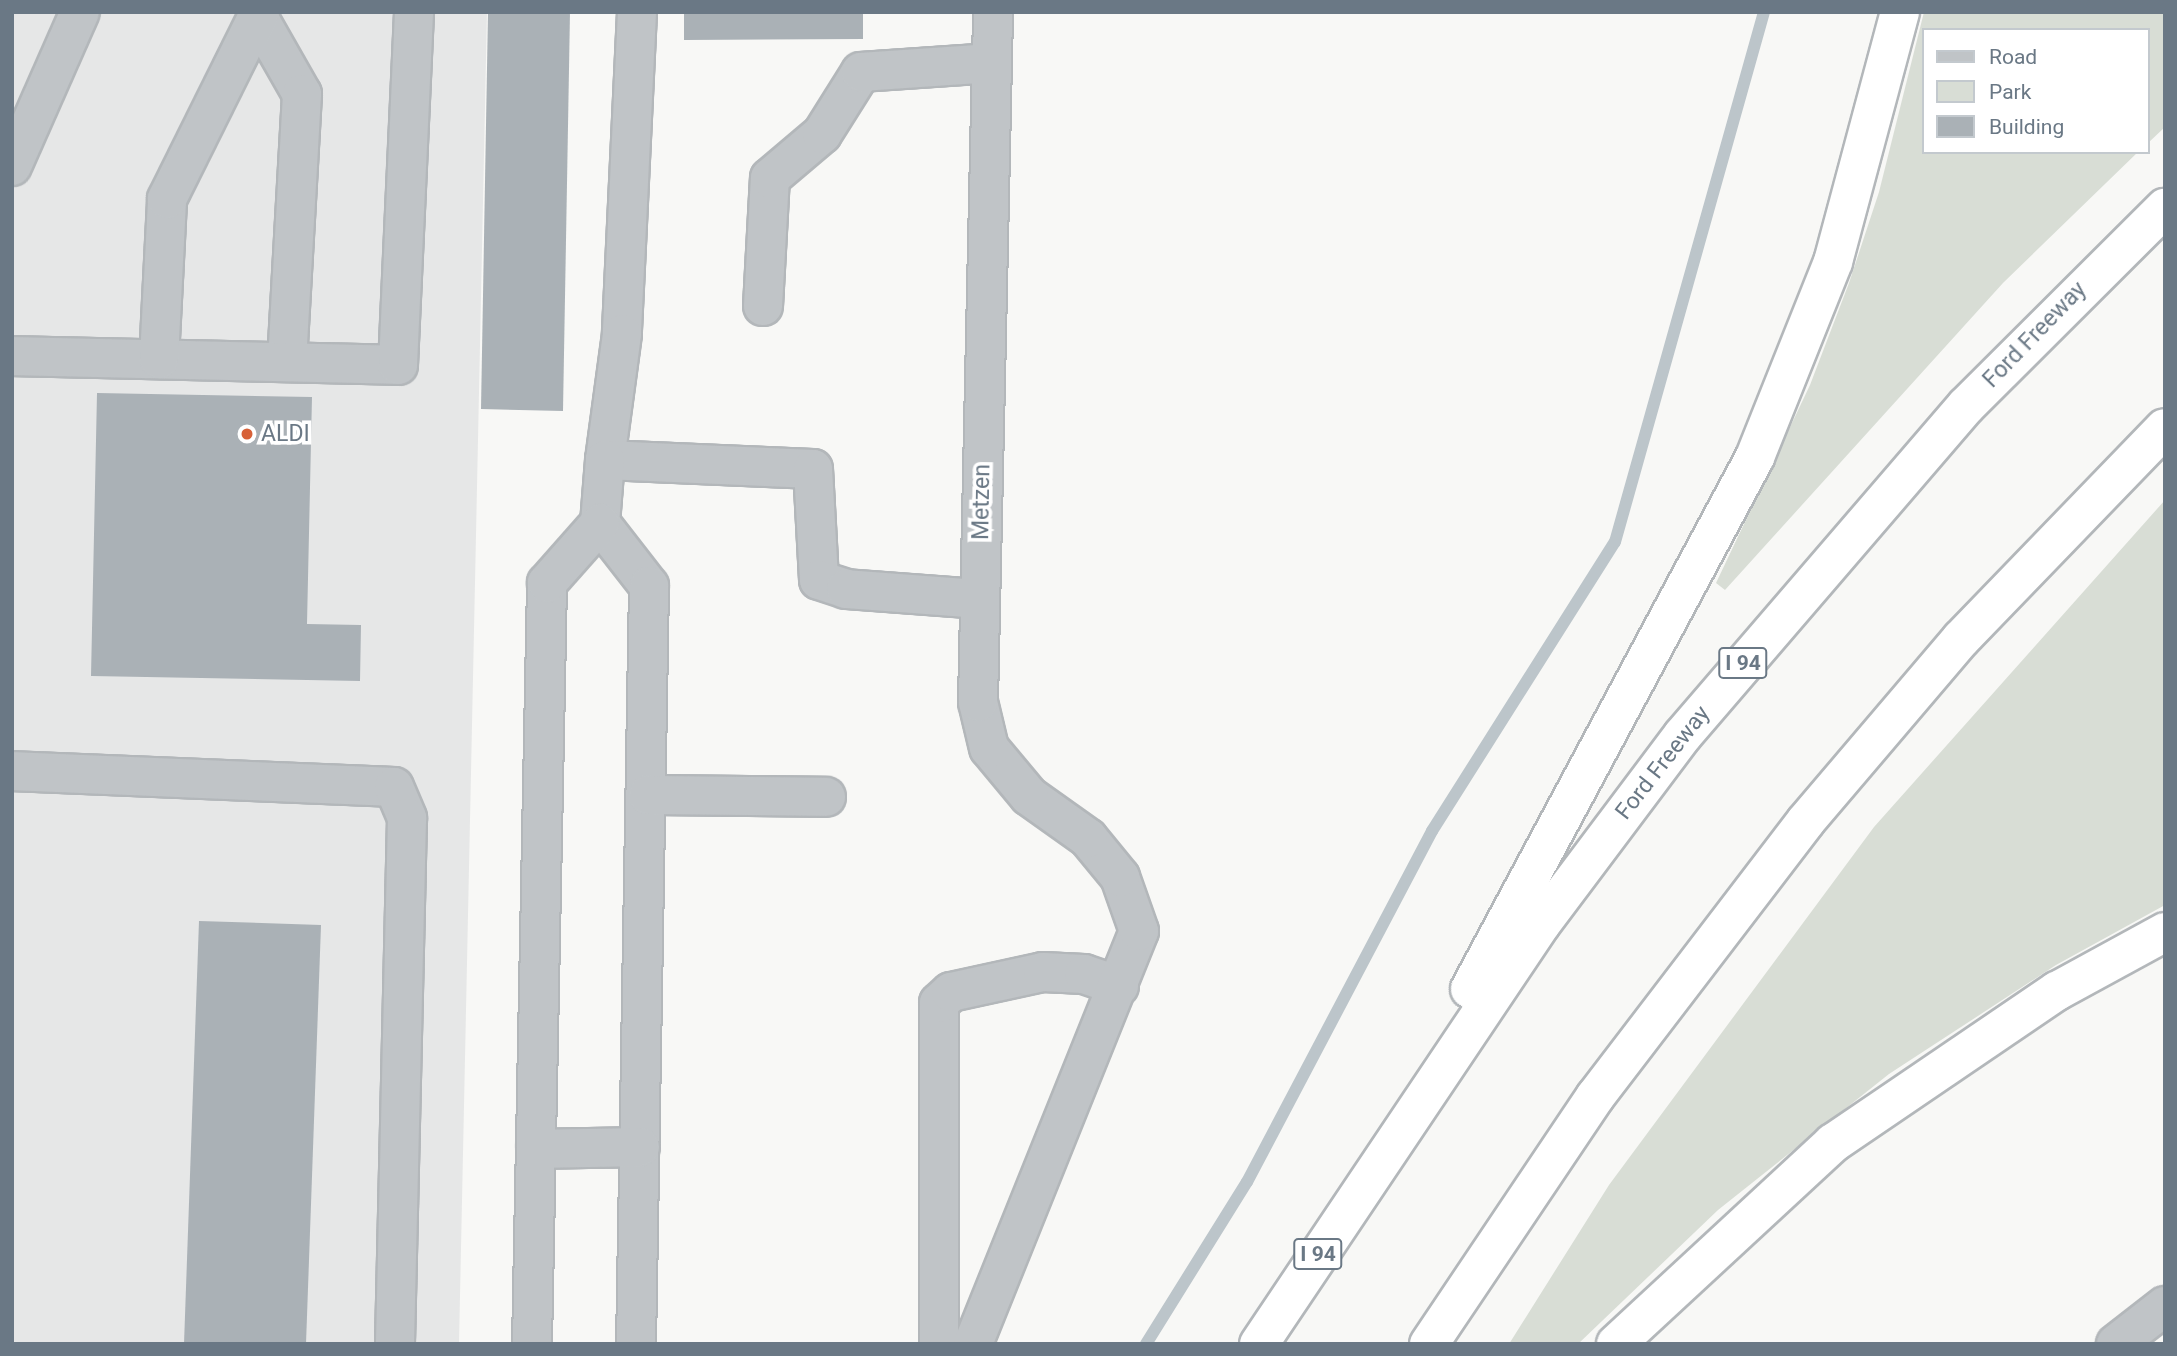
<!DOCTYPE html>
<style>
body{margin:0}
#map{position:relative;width:2177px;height:1356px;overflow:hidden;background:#f8f8f6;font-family:Roboto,sans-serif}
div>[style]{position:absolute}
.built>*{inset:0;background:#e6e7e7}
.green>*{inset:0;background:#d8ddd5}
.stream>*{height:12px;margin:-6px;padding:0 6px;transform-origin:6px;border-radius:6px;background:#bcc5ca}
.building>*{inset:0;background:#aab1b6}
.roads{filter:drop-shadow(2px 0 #b3b7ba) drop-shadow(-2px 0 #b3b7ba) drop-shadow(0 2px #b3b7ba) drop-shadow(0 -2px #b3b7ba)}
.minor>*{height:38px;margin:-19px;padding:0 19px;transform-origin:19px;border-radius:19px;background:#c0c4c7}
.highway>*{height:38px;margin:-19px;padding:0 19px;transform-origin:19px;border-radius:19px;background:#fff}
.dots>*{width:19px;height:19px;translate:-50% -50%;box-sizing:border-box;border:4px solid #fff;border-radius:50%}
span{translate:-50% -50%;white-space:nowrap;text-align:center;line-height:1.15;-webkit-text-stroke:7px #fff;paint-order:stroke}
.shield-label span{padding:2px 5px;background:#fff;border:2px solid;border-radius:5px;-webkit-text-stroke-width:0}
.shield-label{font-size:21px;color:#6a7885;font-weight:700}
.street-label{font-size:23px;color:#6a7885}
.poi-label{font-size:23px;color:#6a7885}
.left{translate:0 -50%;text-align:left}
.frame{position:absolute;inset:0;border:14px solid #6a7885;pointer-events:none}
.legend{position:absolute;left:1922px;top:28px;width:228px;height:126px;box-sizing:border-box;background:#fff;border:2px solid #c3c9ce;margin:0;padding:9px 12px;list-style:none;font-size:21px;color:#6a7885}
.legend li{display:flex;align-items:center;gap:14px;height:35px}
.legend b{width:35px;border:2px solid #c3c9ce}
</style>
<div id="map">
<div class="built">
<i style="clip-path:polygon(12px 12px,487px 12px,459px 1344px,12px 1344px)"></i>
</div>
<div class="green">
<i style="clip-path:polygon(1924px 12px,2165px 12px,2165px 127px,2147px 144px,2147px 30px,1923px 30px,1923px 152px,2138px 152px,2003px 283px,1725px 590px,1716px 583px,1810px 385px,1849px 283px,1879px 192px)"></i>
<i style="clip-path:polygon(2165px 500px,2165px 905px,2056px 965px,1889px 1074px,1718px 1210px,1578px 1344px,1509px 1344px,1609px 1185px,1874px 827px)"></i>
</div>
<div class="stream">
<i style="left:1146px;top:1344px;width:191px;rotate:-58.1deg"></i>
<i style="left:1247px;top:1182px;width:397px;rotate:-62.2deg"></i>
<i style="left:1432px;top:831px;width:342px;rotate:-57.7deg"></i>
<i style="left:1615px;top:542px;width:551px;rotate:-74.3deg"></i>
</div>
<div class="building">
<i style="clip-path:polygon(488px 12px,570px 12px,563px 411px,481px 409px)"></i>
<i style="clip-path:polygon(684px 12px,863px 12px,863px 39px,684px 40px)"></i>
<i style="clip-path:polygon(97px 393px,312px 397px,307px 624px,361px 625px,360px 681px,91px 676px)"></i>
<i style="clip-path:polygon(199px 921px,321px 925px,306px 1344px,184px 1344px)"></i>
</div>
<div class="roads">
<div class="minor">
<i style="left:637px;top:12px;width:322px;rotate:92.7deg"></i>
<i style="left:622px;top:334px;width:127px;rotate:97.7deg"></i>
<i style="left:605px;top:460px;width:208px;rotate:2.5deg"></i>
<i style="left:813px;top:469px;width:111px;rotate:86.9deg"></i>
<i style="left:819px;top:580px;width:28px;rotate:18deg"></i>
<i style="left:846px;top:589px;width:133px;rotate:4.3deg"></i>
<i style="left:258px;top:17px;width:89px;rotate:60.3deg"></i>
<i style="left:302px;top:94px;width:268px;rotate:93.2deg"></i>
<i style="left:12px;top:166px;width:168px;rotate:-66.2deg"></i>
<i style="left:763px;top:306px;width:128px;rotate:-86.9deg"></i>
<i style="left:770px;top:178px;width:68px;rotate:-40.2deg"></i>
<i style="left:822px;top:134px;width:73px;rotate:-57.8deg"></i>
<i style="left:861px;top:72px;width:131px;rotate:-3.9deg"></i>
<i style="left:12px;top:356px;width:386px;rotate:1.3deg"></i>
<i style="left:398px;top:365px;width:353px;rotate:-87.4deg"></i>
<i style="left:159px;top:359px;width:160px;rotate:-87.1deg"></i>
<i style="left:167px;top:199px;width:209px;rotate:-63.6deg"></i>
<i style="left:605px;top:460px;width:63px;rotate:94.5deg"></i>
<i style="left:600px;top:523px;width:80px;rotate:52.1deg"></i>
<i style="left:649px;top:586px;width:758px;rotate:90.98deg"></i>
<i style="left:12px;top:771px;width:382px;rotate:2.4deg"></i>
<i style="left:394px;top:787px;width:34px;rotate:67deg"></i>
<i style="left:407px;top:818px;width:526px;rotate:91.31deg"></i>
<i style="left:648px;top:795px;width:178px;rotate:0.6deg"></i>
<i style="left:536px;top:1149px;width:104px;rotate:-1.1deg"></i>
<i style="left:532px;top:1344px;width:761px;rotate:-88.87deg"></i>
<i style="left:547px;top:583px;width:80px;rotate:-48.5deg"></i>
<i style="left:939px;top:1344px;width:341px;rotate:-90deg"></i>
<i style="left:939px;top:1003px;width:16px;rotate:-43deg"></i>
<i style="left:951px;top:992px;width:94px;rotate:-12.3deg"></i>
<i style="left:1043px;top:972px;width:41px;rotate:2.8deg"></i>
<i style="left:1084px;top:974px;width:37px;rotate:19deg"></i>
<i style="left:973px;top:1344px;width:445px;rotate:-68.1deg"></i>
<i style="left:1139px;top:931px;width:57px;rotate:-109.4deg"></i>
<i style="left:1120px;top:877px;width:50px;rotate:-129.4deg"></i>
<i style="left:1088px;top:838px;width:72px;rotate:-144.6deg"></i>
<i style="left:1029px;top:796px;width:62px;rotate:-129.8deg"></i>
<i style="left:989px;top:748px;width:47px;rotate:-103.4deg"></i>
<i style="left:978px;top:702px;width:690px;rotate:-88.75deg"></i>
<i style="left:2116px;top:1344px;width:62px;rotate:-37.8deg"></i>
</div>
<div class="highway">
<i style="left:1470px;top:989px;width:604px;rotate:-61.82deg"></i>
<i style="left:1755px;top:457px;width:210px;rotate:-68.2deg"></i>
<i style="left:1833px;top:262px;width:259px;rotate:-75deg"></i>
<i style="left:1259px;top:1344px;width:506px;rotate:-56.12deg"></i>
<i style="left:1541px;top:924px;width:236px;rotate:-53.1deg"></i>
<i style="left:1683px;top:735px;width:434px;rotate:-49.3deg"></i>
<i style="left:1966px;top:406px;width:281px;rotate:-44.9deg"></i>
<i style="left:1429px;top:1344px;width:298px;rotate:-56.1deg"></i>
<i style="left:1595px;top:1097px;width:347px;rotate:-52.6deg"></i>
<i style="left:1806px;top:821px;width:239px;rotate:-49.6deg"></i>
<i style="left:1961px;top:639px;width:293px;rotate:-46deg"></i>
<i style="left:1616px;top:1344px;width:296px;rotate:-42.8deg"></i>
<i style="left:1833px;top:1143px;width:271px;rotate:-34.2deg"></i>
<i style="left:2057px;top:991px;width:123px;rotate:-28.6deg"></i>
</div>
</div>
<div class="dots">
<i style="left:247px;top:434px;background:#d76138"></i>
</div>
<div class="shield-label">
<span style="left:1743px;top:663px">I 94</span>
<span style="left:1318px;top:1254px">I 94</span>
</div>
<div class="street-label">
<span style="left:2035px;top:335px;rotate:-46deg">Ford Freeway</span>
<span style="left:982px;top:502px;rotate:-89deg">Metzen</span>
<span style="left:1663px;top:763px;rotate:-52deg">Ford Freeway</span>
</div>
<div class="poi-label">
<span class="left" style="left:261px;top:434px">ALDI</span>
</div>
<div class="frame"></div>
<ul class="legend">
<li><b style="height:9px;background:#c0c4c7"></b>Road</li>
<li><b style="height:19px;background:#d8ddd5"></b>Park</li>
<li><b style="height:19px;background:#aab1b6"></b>Building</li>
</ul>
</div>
